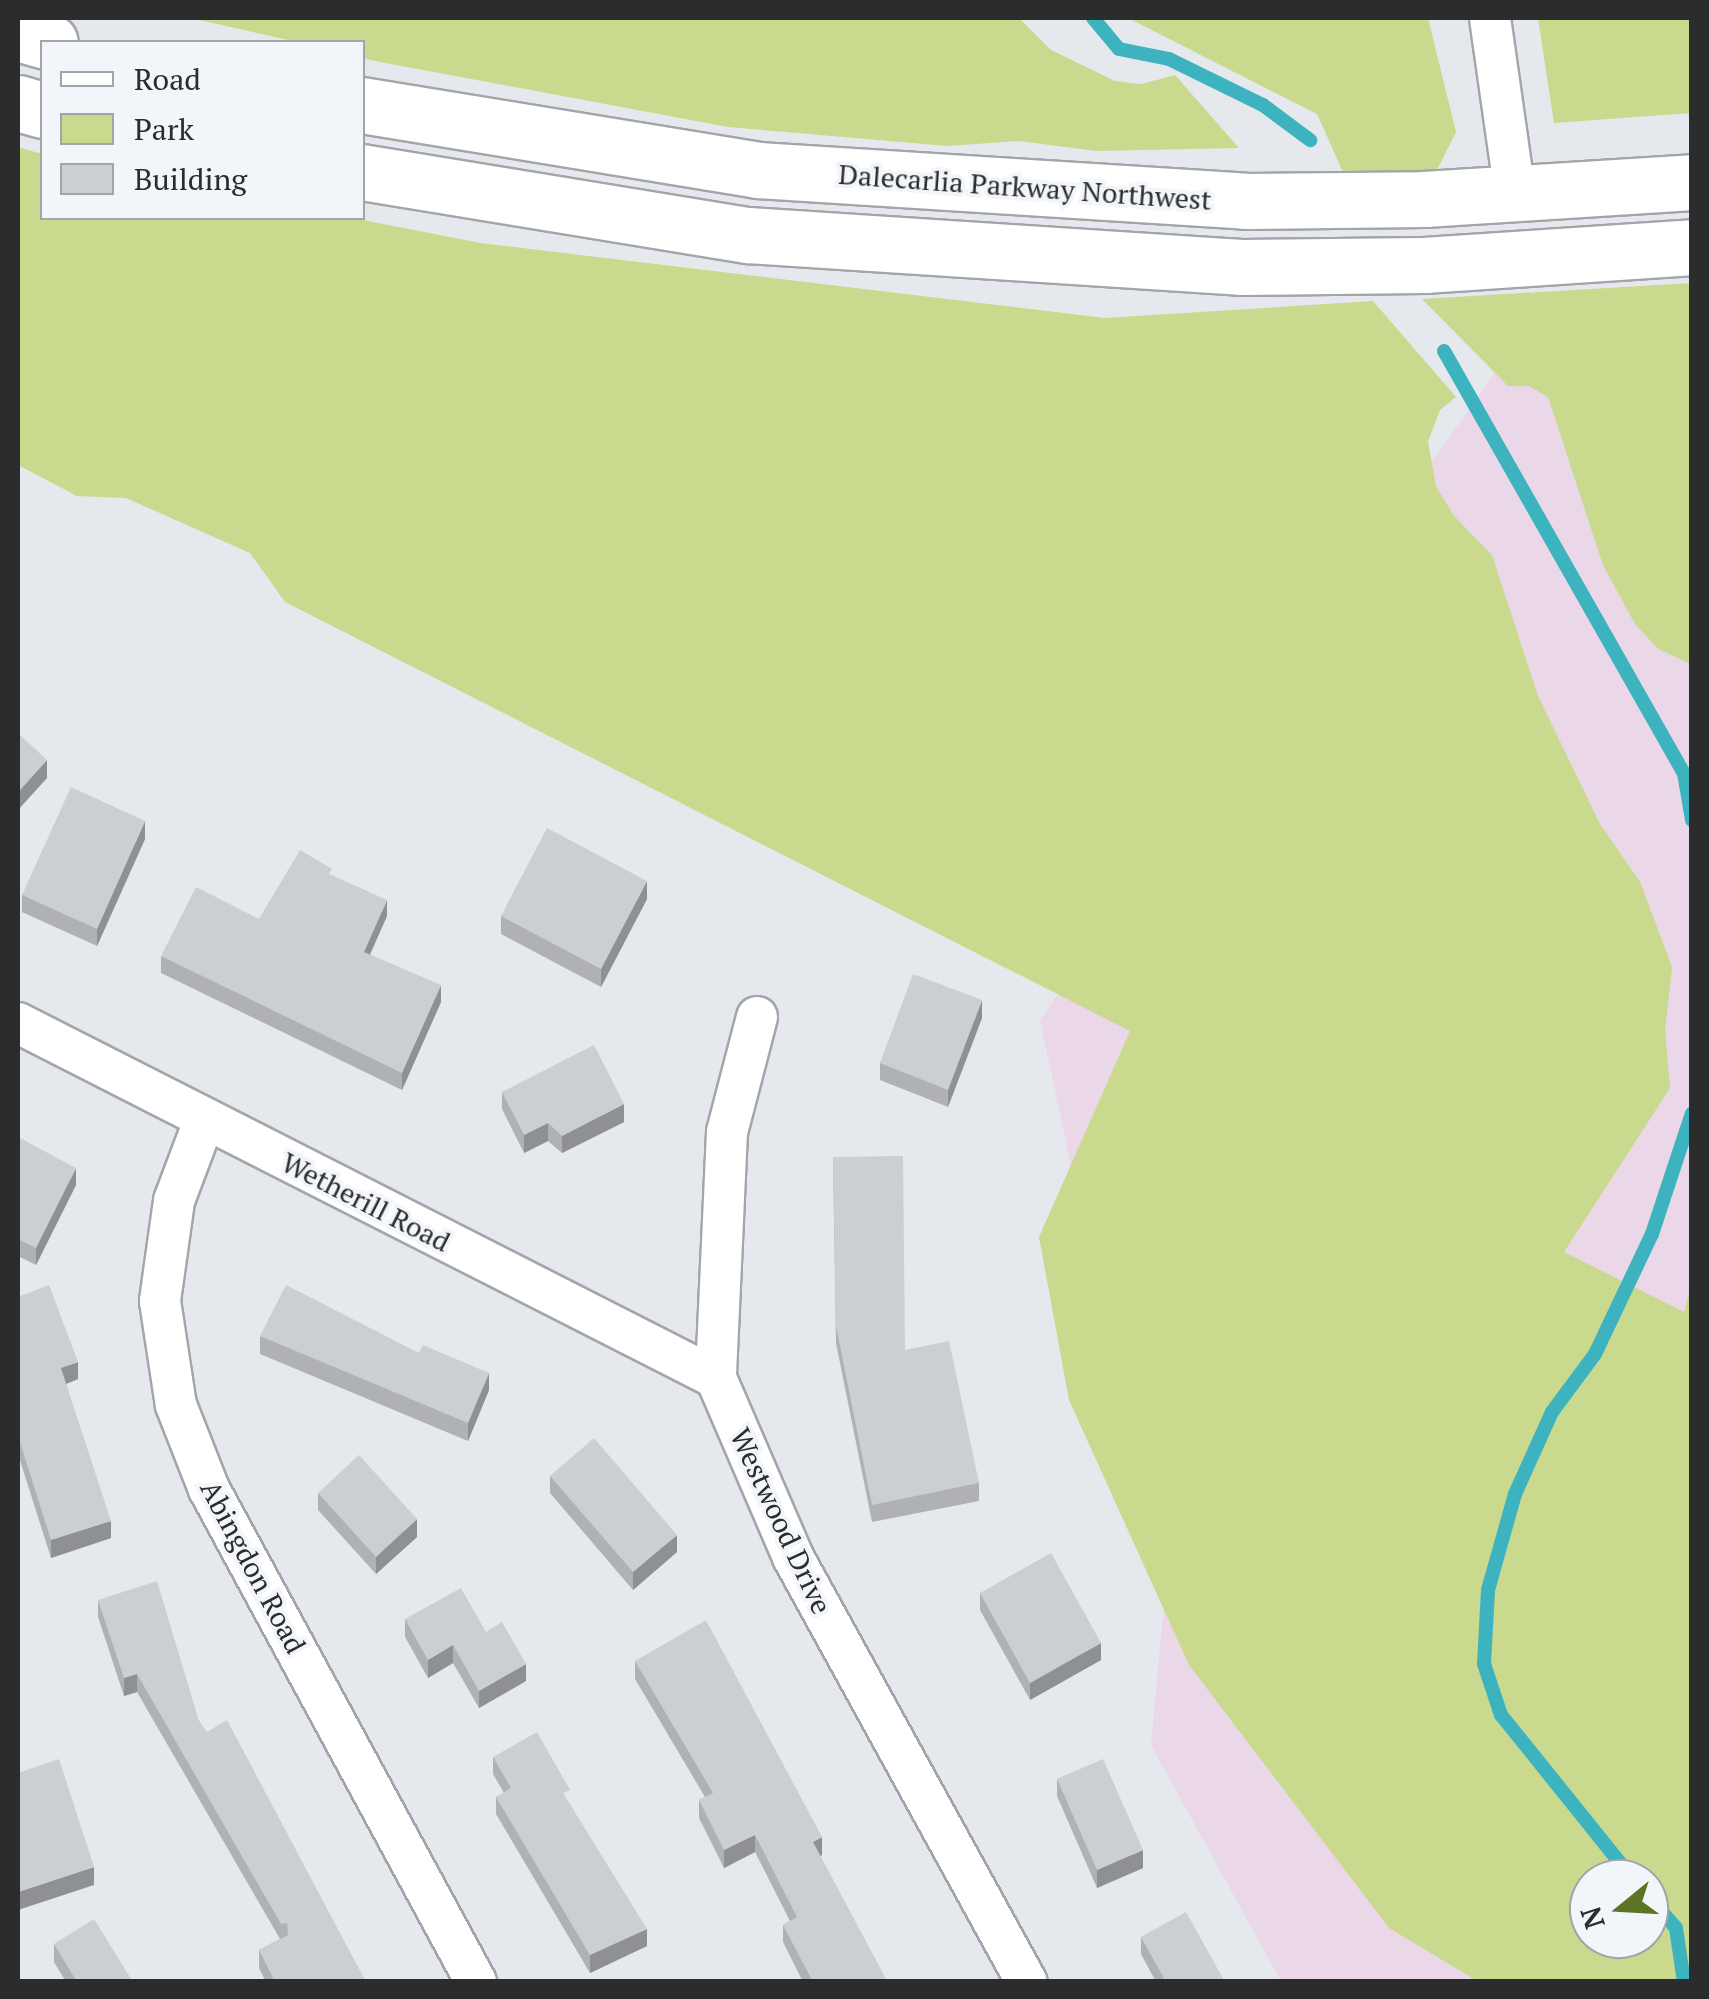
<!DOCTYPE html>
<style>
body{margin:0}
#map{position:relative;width:1709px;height:1999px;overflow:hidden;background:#e5e8ec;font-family:"PT Serif",serif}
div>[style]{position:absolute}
.industrial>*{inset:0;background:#ead7e7}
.green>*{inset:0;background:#c9d98d}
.stream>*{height:14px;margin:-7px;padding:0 7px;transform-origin:7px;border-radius:7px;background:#3db3c0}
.roads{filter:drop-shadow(2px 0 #a3a5aa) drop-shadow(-2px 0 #a3a5aa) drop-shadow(0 2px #a3a5aa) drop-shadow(0 -2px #a3a5aa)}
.street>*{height:40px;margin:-20px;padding:0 20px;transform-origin:20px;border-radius:20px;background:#fff}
.secondary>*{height:55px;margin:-27.5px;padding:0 27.5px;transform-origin:27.5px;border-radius:27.5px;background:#fff}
.wall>*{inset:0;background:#afb1b5}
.shaded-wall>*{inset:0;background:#8e9094}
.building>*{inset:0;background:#cbced3}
span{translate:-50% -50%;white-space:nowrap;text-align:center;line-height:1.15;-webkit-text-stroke:8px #f2f5f9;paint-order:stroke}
.street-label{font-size:28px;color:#2a2c2d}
.frame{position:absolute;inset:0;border:20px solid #2a2c2d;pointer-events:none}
.legend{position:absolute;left:40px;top:40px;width:325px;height:180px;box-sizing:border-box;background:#f2f5f9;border:2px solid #a2a5a7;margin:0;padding:12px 18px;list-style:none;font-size:30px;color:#2a2c2d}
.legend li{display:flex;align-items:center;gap:20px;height:50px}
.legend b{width:50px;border:2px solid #a2a5a7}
.north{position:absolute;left:1569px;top:1859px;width:100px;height:100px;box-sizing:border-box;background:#f2f5f9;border:2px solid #a2a5a7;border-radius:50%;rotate:252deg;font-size:28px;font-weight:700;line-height:40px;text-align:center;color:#2a2c2d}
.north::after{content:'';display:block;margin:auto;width:35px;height:45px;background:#5e7425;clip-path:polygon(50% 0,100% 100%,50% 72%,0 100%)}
</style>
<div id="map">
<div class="industrial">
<i style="clip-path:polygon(evenodd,1691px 289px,1691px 1981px,1281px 1981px,1151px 1745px,1181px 1419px,1077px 1193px,1040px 1020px,1540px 308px,1691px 289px,1589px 1879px,1649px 1879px,1649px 1939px,1589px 1939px,1589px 1879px)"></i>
</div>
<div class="green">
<i style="clip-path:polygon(191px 18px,1019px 18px,1051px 50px,1115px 81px,1142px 84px,1175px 75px,1239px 148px,1096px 151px,1019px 141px,948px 146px,728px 127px,375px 61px,363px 58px,362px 42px,297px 42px)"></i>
<i style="clip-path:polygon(1128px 18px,1428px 18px,1456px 132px,1435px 174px,1343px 172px,1317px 114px)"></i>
<i style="clip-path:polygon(1538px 18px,1691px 18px,1691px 113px,1554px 123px)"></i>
<i style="clip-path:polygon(evenodd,18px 147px,42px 154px,42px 218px,353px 218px,480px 243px,1105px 318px,1373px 301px,1456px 397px,1440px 410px,1428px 442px,1436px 486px,1454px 516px,1492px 555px,1538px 696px,1600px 824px,1640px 882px,1672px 967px,1665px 1030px,1670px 1088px,1564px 1252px,1684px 1312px,1691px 1287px,1691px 1981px,1477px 1981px,1389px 1928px,1189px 1665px,1069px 1400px,1039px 1237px,1130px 1031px,285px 602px,250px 553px,126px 498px,77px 496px,18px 465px,18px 147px,1649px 1879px,1649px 1939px,1589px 1939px,1589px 1879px,1649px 1879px)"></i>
<i style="clip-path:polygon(1691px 283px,1692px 283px,1691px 664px,1658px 649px,1635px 624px,1603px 565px,1548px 397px,1529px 386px,1508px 386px,1422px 299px)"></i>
</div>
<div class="stream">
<i style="left:1093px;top:18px;width:40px;rotate:50deg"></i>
<i style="left:1119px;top:49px;width:51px;rotate:11.3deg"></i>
<i style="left:1169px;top:59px;width:105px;rotate:26.1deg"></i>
<i style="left:1263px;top:105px;width:59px;rotate:36.7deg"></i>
<i style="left:1444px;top:351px;width:485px;rotate:60.4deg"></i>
<i style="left:1684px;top:773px;width:48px;rotate:80.3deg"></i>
<i style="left:1633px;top:1879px;width:211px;rotate:-128.8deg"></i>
<i style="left:1501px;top:1715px;width:54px;rotate:-108.4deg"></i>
<i style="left:1484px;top:1664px;width:74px;rotate:-86.9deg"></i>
<i style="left:1488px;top:1590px;width:100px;rotate:-74.3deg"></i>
<i style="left:1515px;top:1494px;width:90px;rotate:-65.7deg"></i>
<i style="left:1552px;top:1412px;width:72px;rotate:-53.4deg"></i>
<i style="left:1595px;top:1354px;width:133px;rotate:-64.6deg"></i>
<i style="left:1652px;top:1234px;width:127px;rotate:-71.7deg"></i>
<i style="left:1649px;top:1897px;width:41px;rotate:48.9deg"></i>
<i style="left:1676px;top:1928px;width:55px;rotate:81.6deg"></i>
</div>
<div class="roads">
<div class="street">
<i style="left:1490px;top:18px;width:178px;rotate:81.9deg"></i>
<i style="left:757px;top:1017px;width:119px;rotate:104.6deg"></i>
<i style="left:727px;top:1132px;width:246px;rotate:92.6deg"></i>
<i style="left:716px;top:1378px;width:195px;rotate:66.7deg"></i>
<i style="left:793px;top:1557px;width:485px;rotate:61.2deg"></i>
<i style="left:18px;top:1023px;width:783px;rotate:26.96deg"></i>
<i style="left:204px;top:1121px;width:85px;rotate:110.6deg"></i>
<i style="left:174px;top:1201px;width:101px;rotate:98deg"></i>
<i style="left:160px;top:1301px;width:105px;rotate:81.3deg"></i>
<i style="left:176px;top:1405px;width:90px;rotate:68.6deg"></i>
<i style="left:209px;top:1489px;width:561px;rotate:61.56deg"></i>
</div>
<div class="secondary">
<i style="left:18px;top:33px;width:33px;rotate:16deg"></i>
<i style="left:18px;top:103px;width:25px;rotate:16deg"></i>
<i style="left:362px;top:105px;width:401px;rotate:9.3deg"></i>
<i style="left:758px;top:170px;width:488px;rotate:3.6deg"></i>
<i style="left:1245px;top:201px;width:179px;rotate:-0.6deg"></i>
<i style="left:1424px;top:199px;width:269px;rotate:-3.6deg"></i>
<i style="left:362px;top:172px;width:391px;rotate:9.3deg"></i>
<i style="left:748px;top:235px;width:494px;rotate:3.7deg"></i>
<i style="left:1241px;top:267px;width:183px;rotate:-0.6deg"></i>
<i style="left:1424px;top:265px;width:269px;rotate:-3.8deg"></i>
</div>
</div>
<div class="wall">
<i style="clip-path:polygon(145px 839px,97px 946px,22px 912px,22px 895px)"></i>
<i style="clip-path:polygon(332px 875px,387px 916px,370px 954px,441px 1002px,402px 1090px,161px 973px,161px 956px,259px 919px)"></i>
<i style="clip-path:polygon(647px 899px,601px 987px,501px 934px,501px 916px)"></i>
<i style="clip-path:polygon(982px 1018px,948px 1107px,880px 1080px,880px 1063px)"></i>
<i style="clip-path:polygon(502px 1092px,624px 1122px,562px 1153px,548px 1141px,524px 1153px,502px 1109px)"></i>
<i style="clip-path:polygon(18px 1137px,76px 1185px,36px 1265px,18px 1256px)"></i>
<i style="clip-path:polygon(833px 1157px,905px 1350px,979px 1483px,979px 1501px,872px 1522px,836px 1343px)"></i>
<i style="clip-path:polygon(18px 1297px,78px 1379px,66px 1384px,111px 1538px,51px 1558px,18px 1454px)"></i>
<i style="clip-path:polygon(260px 1336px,489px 1390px,468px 1441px,260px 1354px)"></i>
<i style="clip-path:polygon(550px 1476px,677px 1552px,633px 1590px,550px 1493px)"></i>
<i style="clip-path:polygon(318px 1493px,417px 1537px,376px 1574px,318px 1510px)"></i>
<i style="clip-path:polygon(980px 1593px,1101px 1660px,1030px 1700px,980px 1610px)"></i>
<i style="clip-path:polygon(98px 1600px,199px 1721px,366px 1982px,266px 1982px,259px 1968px,259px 1950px,280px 1939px,137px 1692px,124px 1696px,98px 1617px)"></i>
<i style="clip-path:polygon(405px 1619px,486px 1632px,526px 1681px,479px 1708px,453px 1663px,428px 1678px,405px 1637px)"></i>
<i style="clip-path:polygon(635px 1661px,822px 1855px,820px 1856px,886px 1982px,803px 1982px,783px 1942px,783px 1925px,790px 1921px,755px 1852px,724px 1868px,699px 1818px,699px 1800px,705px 1797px,635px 1679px)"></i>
<i style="clip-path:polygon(493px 1757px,570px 1804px,647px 1946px,590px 1973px,496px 1814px,496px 1797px,504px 1793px,493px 1774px)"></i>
<i style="clip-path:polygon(1057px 1779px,1143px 1868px,1097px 1888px,1057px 1796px)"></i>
<i style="clip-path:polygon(1141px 1937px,1225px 1982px,1156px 1982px,1141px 1954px)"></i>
<i style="clip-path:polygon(54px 1944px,133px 1982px,66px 1982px,54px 1962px)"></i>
</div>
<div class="shaded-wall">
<i style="clip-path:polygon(47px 760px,47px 778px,18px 810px,18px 792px)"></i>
<i style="clip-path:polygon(145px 821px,145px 839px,97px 946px,97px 929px)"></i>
<i style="clip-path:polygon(647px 881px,647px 899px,601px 987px,601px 969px)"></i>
<i style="clip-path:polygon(387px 900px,387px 916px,364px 968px,364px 952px)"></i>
<i style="clip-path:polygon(441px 985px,441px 1002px,402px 1090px,402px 1073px)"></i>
<i style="clip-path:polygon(982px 1000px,982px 1018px,948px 1107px,948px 1090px)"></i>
<i style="clip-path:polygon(624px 1104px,624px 1122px,562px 1153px,562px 1136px)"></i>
<i style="clip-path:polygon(548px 1123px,548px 1141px,524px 1153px,524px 1135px)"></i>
<i style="clip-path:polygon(76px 1168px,76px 1185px,36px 1265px,36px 1248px)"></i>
<i style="clip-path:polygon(78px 1362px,78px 1379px,61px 1386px,61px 1368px)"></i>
<i style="clip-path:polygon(489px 1373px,489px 1390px,468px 1441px,468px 1423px)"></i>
<i style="clip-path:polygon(417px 1519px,417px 1537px,376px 1574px,376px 1557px)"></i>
<i style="clip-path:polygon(111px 1521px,111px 1538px,51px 1558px,51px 1540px)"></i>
<i style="clip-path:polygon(677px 1535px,677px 1552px,633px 1590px,633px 1572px)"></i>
<i style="clip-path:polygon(1101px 1643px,1101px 1660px,1030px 1700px,1030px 1683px)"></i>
<i style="clip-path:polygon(453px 1645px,453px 1663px,428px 1678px,428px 1660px)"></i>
<i style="clip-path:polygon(526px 1664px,526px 1681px,479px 1708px,479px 1691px)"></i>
<i style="clip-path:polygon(137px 1674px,137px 1692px,124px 1696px,124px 1678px)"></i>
<i style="clip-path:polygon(755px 1835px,755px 1852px,724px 1868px,724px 1850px)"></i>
<i style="clip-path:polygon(822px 1837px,822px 1855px,813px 1859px,813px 1842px)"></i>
<i style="clip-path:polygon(1143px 1850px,1143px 1868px,1097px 1888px,1097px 1870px)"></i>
<i style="clip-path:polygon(94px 1867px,94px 1885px,18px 1910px,18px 1892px)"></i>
<i style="clip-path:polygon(647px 1929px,647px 1946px,590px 1973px,590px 1955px)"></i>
</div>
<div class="building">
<i style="clip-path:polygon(18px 733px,47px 760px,18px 792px)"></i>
<i style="clip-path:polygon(71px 787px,145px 821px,97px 929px,22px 895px)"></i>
<i style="clip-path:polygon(547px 828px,647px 881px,601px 969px,501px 916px)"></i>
<i style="clip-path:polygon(300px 850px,332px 869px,329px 874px,387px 900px,364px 952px,441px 985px,402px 1073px,161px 956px,196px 887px,259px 919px)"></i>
<i style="clip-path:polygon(913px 974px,982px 1000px,948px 1090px,880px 1063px)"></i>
<i style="clip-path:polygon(594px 1045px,624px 1104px,562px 1136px,548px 1123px,524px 1135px,502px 1092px)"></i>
<i style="clip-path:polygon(18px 1137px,76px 1168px,36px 1248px,18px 1239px)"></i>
<i style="clip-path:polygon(903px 1156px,905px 1350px,949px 1341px,979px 1483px,872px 1505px,836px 1326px,833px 1157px)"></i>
<i style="clip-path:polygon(49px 1285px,78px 1362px,61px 1368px,111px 1521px,51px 1540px,18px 1436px,18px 1297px)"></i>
<i style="clip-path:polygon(286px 1285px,419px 1353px,423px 1345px,489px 1373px,468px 1423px,260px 1336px)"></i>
<i style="clip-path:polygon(594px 1438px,677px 1535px,633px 1572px,550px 1476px)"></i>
<i style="clip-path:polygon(359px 1455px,417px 1519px,376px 1557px,318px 1493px)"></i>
<i style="clip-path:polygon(1051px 1553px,1101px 1643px,1030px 1683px,980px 1593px)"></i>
<i style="clip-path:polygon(157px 1581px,199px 1721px,207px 1732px,227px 1720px,366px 1982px,275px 1982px,259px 1950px,288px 1935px,287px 1923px,281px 1924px,137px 1674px,124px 1678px,98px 1600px)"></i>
<i style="clip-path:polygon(461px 1588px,486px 1632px,502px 1622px,526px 1664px,479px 1691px,453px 1645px,428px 1660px,405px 1619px)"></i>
<i style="clip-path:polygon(706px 1620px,822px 1837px,813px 1842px,886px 1979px,881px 1982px,813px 1982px,783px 1925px,797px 1917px,755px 1835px,724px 1850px,699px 1800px,713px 1793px,635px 1661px)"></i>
<i style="clip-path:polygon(537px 1732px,570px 1790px,563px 1793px,647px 1929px,590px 1955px,496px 1797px,511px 1788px,493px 1757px)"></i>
<i style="clip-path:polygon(59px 1759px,94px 1867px,18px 1892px,18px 1773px)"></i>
<i style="clip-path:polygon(1103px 1759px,1143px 1850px,1097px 1870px,1057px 1779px)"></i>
<i style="clip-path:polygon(1186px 1912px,1225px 1982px,1166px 1982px,1141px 1937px)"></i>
<i style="clip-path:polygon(94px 1919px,133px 1982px,77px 1982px,54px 1944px)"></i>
</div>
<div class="street-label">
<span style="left:1025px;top:187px;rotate:4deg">Dalecarlia Parkway Northwest</span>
<span style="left:366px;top:1202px;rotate:27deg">Wetherill Road</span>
<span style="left:781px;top:1521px;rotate:65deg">Westwood Drive</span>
<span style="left:253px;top:1567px;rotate:62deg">Abingdon Road</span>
</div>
<div class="frame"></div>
<ul class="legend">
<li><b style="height:12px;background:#fff"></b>Road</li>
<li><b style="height:28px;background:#c9d98d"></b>Park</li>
<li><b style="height:28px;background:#cbced3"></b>Building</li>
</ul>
<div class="north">N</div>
</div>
